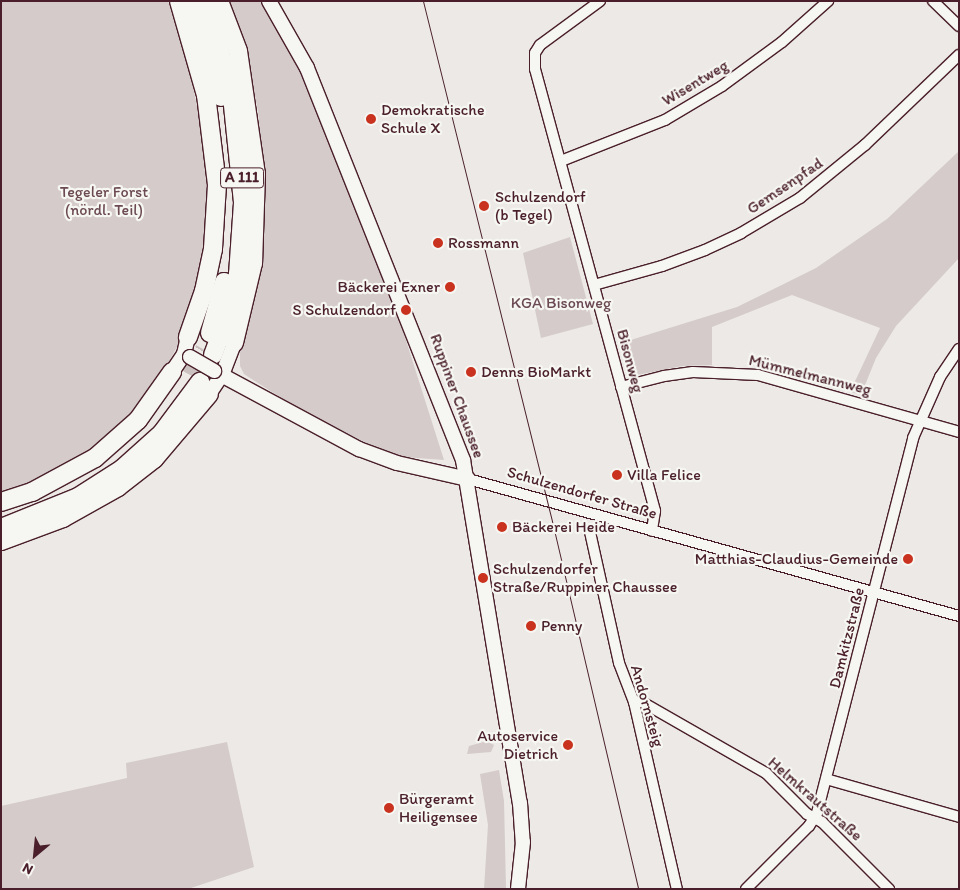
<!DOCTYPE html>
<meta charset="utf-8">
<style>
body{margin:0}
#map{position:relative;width:960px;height:890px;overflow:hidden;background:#ece9e6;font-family:Itim,sans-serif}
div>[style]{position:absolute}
.green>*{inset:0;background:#d4cbca}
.highway-tunnel>*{height:18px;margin-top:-9px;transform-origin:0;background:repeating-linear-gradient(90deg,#ccc1c1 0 18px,transparent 0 27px)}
.roads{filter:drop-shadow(1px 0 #4a1f2b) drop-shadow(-1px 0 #4a1f2b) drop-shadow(0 1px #4a1f2b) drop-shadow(0 -1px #4a1f2b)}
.street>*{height:10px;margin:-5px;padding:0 5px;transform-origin:5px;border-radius:5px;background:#f6f6f2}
.secondary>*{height:14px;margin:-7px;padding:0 7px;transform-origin:7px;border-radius:7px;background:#f6f6f2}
.highway>*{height:18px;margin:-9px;padding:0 9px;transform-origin:9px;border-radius:9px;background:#f6f6f2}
.tram>*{height:1px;margin:-0.5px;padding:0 0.5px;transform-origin:0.5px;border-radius:0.5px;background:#4a1f2b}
.bridges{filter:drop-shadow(1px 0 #4a1f2b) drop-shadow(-1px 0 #4a1f2b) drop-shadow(0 1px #4a1f2b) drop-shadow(0 -1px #4a1f2b)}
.secondary-bridge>*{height:14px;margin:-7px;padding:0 7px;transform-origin:7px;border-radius:7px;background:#f6f6f2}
.dots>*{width:14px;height:14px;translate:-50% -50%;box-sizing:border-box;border:2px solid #f6f6f2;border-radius:50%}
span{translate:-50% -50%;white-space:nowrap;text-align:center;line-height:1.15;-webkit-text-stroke:4.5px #f6f6f2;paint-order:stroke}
.shield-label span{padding:1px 4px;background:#f6f6f2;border:1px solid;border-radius:4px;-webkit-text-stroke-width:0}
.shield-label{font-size:15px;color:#4a1f2b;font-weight:700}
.street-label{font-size:16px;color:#4a1f2b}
.poi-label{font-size:16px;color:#4a1f2b}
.left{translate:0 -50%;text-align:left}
.right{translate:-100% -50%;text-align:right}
.park-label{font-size:16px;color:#6c4a53}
.frame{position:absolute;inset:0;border:2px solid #4a1f2b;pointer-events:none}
.north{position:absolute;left:10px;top:830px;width:50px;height:50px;-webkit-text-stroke:4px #f6f6f2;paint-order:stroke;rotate:208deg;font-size:14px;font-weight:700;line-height:20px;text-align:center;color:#4a1f2b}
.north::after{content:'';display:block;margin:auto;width:18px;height:22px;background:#4a1f2b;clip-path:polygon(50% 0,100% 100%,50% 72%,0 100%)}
</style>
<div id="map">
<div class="green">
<i style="clip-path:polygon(1px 1px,168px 1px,187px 58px,205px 145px,209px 197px,206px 246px,197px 294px,177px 347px,154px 388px,134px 415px,92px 452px,48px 477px,1px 492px)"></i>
<i style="clip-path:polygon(225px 1px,262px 1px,292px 49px,403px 331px,444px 460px,404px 457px,382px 451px,291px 404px,244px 374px,240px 366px,240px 348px,261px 262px,263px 164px,258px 111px,250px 72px)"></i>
<i style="clip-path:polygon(959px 151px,959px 258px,896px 326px,876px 358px,861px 395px,850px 392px,880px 328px,792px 295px,712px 327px,712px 365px,682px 366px,637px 375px,628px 369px,621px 343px,737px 307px,816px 268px,887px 219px)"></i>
<i style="clip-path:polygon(570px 237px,593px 324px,541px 338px,523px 253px)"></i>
<i style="clip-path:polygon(487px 741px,494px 745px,491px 752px,467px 754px,469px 746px)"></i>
<i style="clip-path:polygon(227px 742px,254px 867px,188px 889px,1px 889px,1px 806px,127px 778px,126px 763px)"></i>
<i style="clip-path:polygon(499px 770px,504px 801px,506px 889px,484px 889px,488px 825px,480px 774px)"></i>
</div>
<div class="highway-tunnel">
<i style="left:190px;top:375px;width:29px;rotate:-61deg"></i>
</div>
<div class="roads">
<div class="street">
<i style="left:600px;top:1px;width:74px;rotate:143.7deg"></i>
<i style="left:540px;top:45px;width:9px;rotate:122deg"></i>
<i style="left:535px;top:53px;width:16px;rotate:90deg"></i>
<i style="left:535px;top:69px;width:458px;rotate:74.8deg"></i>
<i style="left:655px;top:511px;width:20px;rotate:99deg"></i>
<i style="left:933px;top:1px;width:36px;rotate:44deg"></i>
<i style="left:561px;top:161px;width:112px;rotate:-21.5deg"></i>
<i style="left:665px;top:120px;width:66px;rotate:-30.8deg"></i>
<i style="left:722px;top:86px;width:74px;rotate:-36.3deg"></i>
<i style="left:782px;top:42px;width:62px;rotate:-41.7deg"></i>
<i style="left:594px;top:285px;width:71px;rotate:-15.6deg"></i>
<i style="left:662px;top:266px;width:46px;rotate:-20.4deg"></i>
<i style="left:705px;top:250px;width:40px;rotate:-25deg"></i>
<i style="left:741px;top:233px;width:69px;rotate:-30.7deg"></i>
<i style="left:800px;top:198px;width:84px;rotate:-39.2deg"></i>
<i style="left:865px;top:145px;width:130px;rotate:-43.8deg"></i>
<i style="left:621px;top:387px;width:44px;rotate:-14.3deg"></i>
<i style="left:664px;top:376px;width:29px;rotate:-8deg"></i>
<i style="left:693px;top:372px;width:65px;rotate:2.6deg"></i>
<i style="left:758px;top:375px;width:209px;rotate:15.8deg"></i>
<i style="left:468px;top:479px;width:510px;rotate:15.59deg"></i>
<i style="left:590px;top:532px;width:134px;rotate:77.5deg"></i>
<i style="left:619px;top:663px;width:42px;rotate:69deg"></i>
<i style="left:634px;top:702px;width:192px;rotate:77.1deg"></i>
<i style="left:634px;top:702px;width:8px"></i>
<i style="left:642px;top:702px;width:143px;rotate:29.8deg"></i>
<i style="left:766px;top:773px;width:58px;rotate:45deg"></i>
<i style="left:807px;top:814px;width:17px;rotate:28deg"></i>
<i style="left:822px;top:822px;width:95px;rotate:45deg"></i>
<i style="left:826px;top:779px;width:138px;rotate:15.9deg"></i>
<i style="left:746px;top:889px;width:89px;rotate:-45deg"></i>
<i style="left:809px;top:826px;width:15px;rotate:-58deg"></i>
<i style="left:817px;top:813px;width:387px;rotate:-75.6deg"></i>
<i style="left:913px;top:438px;width:67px;rotate:-66.1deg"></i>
<i style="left:940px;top:377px;width:34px;rotate:-56deg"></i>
</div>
<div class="secondary">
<i style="left:269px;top:1px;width:77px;rotate:60.4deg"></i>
<i style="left:307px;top:68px;width:422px;rotate:68.3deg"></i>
<i style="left:463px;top:460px;width:348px;rotate:80.6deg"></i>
<i style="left:520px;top:803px;width:39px;rotate:86deg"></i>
<i style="left:523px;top:842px;width:47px;rotate:96.1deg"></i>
<i style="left:214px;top:371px;width:165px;rotate:28.3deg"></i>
<i style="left:359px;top:449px;width:40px;rotate:20.2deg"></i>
<i style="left:397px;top:463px;width:73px;rotate:12.7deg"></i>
<i style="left:172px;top:372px;width:22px;rotate:-56deg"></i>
<i style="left:184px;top:354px;width:17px;rotate:-77deg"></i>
<i style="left:209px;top:394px;width:23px;rotate:-56deg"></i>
<i style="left:222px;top:375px;width:34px;rotate:-69deg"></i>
</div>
<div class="highway">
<i style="left:179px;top:1px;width:98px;rotate:74deg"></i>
<i style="left:206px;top:95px;width:91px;rotate:83deg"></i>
<i style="left:217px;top:185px;width:64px;rotate:93.6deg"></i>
<i style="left:213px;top:249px;width:43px;rotate:102.1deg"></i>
<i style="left:204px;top:291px;width:49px;rotate:109.2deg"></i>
<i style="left:193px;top:1px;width:100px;rotate:73.7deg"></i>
<i style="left:206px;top:1px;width:98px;rotate:74.7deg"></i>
<i style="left:232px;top:96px;width:108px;rotate:84.1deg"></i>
<i style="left:243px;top:203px;width:71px;rotate:94deg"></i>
<i style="left:238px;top:274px;width:37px;rotate:103deg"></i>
<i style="left:230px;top:310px;width:48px;rotate:110.7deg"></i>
<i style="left:219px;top:1px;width:53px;rotate:69.2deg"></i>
<i style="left:238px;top:51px;width:124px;rotate:81.7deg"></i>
<i style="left:256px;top:174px;width:89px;rotate:91.9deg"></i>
<i style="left:253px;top:263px;width:82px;rotate:103.4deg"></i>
<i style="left:210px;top:333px;width:53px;rotate:-74.6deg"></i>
<i style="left:1px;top:502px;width:33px;rotate:-18deg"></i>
<i style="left:32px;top:492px;width:72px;rotate:-28.4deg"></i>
<i style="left:95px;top:458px;width:57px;rotate:-41.5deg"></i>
<i style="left:138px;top:420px;width:59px;rotate:-54.7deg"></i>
<i style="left:1px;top:528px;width:83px;rotate:-21.9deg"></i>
<i style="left:78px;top:497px;width:52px;rotate:-32.5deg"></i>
<i style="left:122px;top:469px;width:54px;rotate:-42deg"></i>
<i style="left:162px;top:433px;width:64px;rotate:-53.3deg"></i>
<i style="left:1px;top:541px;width:66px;rotate:-20.4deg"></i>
<i style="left:63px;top:518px;width:63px;rotate:-29.4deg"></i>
<i style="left:118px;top:487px;width:46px;rotate:-37.9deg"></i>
<i style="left:154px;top:459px;width:85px;rotate:-49.8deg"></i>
</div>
</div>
<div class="tram">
<i style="left:423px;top:1px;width:536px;rotate:76.07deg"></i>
<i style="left:552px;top:521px;width:378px;rotate:76.8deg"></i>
</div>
<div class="bridges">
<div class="secondary-bridge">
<i style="left:190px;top:357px;width:28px;rotate:30deg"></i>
</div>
</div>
<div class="dots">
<i style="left:371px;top:119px;background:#c8321e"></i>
<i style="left:484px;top:206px;background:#c8321e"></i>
<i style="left:438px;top:243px;background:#c8321e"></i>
<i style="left:450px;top:287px;background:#c8321e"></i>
<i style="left:406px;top:310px;background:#c8321e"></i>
<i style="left:471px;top:372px;background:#c8321e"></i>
<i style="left:617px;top:475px;background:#c8321e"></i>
<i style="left:502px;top:527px;background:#c8321e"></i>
<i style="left:908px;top:559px;background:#c8321e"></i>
<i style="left:483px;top:578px;background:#c8321e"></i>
<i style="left:531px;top:626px;background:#c8321e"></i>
<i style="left:568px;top:745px;background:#c8321e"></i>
<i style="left:389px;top:808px;background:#c8321e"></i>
</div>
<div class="shield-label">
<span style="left:242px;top:178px">A 111</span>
</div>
<div class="street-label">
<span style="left:695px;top:83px;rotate:-31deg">Wisentweg</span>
<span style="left:785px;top:186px;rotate:-34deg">Gemsenpfad</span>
<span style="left:630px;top:361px;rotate:75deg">Bisonweg</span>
<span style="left:810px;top:375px;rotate:14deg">Mümmelmannweg</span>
<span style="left:457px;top:396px;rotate:70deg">Ruppiner Chaussee</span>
<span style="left:582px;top:493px;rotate:16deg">Schulzendorfer Straße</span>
<span style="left:847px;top:638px;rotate:-76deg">Damkitzstraße</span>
<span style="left:647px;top:706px;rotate:74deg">Andornsteig</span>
<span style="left:815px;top:799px;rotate:41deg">Helmkrautstraße</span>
</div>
<div class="poi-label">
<span class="left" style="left:381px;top:119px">Demokratische<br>Schule X</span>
<span class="left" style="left:495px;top:206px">Schulzendorf<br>(b Tegel)</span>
<span class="left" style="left:448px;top:243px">Rossmann</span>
<span class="right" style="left:440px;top:287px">Bäckerei Exner</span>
<span class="right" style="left:396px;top:310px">S Schulzendorf</span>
<span class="left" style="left:481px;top:372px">Denns BioMarkt</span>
<span class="left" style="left:627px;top:475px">Villa Felice</span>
<span class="left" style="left:512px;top:527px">Bäckerei Heide</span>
<span class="right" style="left:898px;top:559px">Matthias-Claudius-Gemeinde</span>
<span class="left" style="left:493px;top:578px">Schulzendorfer<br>Straße/Ruppiner Chaussee</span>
<span class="left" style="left:541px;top:626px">Penny</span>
<span class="right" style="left:558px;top:745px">Autoservice<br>Dietrich</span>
<span class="left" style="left:399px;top:808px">Bürgeramt<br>Heiligensee</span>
</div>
<div class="park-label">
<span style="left:104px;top:201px">Tegeler Forst<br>(nördl. Teil)</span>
<span style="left:561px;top:303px">KGA Bisonweg</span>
</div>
<div class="frame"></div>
<div class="north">N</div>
</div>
